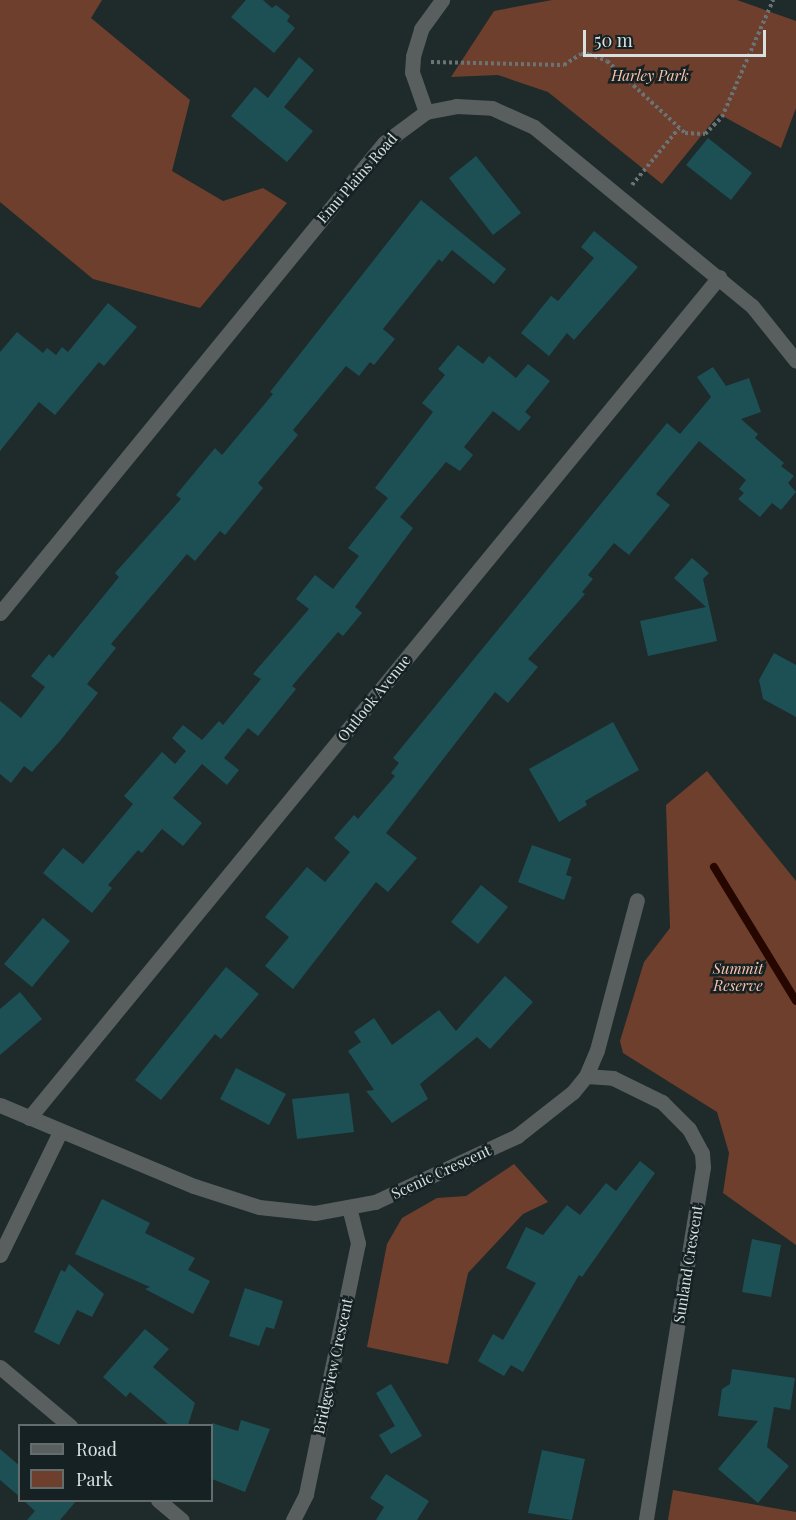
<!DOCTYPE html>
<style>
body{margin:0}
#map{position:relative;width:796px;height:1520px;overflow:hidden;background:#1f2a2b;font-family:"Playfair Display",serif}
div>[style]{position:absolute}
.green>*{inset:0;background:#6e3f2d}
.stream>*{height:8px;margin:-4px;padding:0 4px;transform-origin:4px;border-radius:4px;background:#250700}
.building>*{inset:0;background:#1d5054}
.path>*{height:4px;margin-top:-2px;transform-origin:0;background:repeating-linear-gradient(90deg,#6a7475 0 3px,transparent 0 6px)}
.minor>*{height:15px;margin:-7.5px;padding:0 7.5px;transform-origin:7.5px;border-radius:7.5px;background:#595f5f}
span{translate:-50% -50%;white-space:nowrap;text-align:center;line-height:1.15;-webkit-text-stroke:5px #152122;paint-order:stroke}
.park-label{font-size:15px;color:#fcc3ad;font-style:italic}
.street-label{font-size:15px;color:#d8e0e0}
.legend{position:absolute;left:18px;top:1424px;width:195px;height:78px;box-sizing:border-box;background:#152122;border:2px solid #636d6e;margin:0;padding:8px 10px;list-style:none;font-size:18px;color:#d8e0e0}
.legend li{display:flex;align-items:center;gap:12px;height:30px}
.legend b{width:30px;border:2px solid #636d6e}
.scale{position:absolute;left:583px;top:30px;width:183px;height:27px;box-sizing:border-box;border:3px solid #d8e0e0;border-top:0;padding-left:8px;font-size:18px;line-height:21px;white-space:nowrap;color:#d8e0e0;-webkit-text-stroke:4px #152122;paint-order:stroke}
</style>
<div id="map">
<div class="green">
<i style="clip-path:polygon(0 0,102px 0,91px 18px,190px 100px,172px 171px,223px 201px,263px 188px,287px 203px,200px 308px,93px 279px,0 202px)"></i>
<i style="clip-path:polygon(552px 0,737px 0,796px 21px,796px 108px,781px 148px,719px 114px,662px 184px,548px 92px,498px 75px,451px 77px,494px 11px)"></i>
<i style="clip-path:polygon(707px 771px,796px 881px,796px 1245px,723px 1193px,729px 1153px,717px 1112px,623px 1053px,620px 1041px,644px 962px,670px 928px,666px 805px)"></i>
<i style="clip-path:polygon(514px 1164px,548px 1202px,523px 1214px,468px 1273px,448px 1364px,367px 1347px,387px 1244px,402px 1218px,437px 1198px,466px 1196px)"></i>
<i style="clip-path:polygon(673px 1490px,796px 1512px,796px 1520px,668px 1520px)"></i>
</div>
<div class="stream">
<i style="left:714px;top:867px;width:157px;rotate:58.5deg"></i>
</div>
<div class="building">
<i style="clip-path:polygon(246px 0,263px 0,272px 8px,276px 5px,290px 16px,287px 21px,295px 28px,274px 53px,231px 17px)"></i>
<i style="clip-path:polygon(299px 57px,314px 70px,284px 107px,313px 131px,287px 162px,231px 116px,255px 87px,268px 98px)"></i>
<i style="clip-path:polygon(708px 138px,752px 173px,731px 200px,686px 165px)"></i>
<i style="clip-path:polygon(476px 156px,521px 213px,493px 235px,449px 178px)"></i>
<i style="clip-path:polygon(421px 200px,506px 269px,494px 284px,452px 250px,442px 262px,439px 259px,383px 329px,395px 339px,374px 365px,370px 362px,359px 376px,346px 366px,293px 430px,298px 435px,258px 483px,263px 488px,225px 535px,220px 531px,195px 561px,187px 554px,111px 644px,116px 648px,87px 684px,98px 693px,60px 741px,32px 772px,24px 766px,11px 783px,0 774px,0 701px,21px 718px,45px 687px,31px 676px,49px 654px,53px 658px,119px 577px,115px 573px,181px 499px,176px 495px,215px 448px,222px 455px,273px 394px,270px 392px)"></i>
<i style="clip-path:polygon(594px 231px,638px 267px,574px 340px,567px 333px,549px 356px,521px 333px,551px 296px,558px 301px,594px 258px,581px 247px)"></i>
<i style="clip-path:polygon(108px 303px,137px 327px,104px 366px,99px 362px,55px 415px,39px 402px,0 451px,0 352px,17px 332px,43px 353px,47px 348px,56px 355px,62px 347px,68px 352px)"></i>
<i style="clip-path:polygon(458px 345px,483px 364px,489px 356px,516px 378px,528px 364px,550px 381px,525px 412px,531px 417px,519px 431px,493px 411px,464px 447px,473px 455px,460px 471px,446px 462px,400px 517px,413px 528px,355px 607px,362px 613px,343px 636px,338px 632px,292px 686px,296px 689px,258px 736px,248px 728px,224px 758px,239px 770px,227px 785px,202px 764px,173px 798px,202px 823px,183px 846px,162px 829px,142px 853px,138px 850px,108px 885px,112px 888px,92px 913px,43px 873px,63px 848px,83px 864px,133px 804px,124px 796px,162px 752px,175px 764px,186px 751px,172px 738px,183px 725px,202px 740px,219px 721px,223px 725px,261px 679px,253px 674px,309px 609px,296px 599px,315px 575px,333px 589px,359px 556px,348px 548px,388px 498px,375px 488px,433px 412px,422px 403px,445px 375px,438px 369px)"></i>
<i style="clip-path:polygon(713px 367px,726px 386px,749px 378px,761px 412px,741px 419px,758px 434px,755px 438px,784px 463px,781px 466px,794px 476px,788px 483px,796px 492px,781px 510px,772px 503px,760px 517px,738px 499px,744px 493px,739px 489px,746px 480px,699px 441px,656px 494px,670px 505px,629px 555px,614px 543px,588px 575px,593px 579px,582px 592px,585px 594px,528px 659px,538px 667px,508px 703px,495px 692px,386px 833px,417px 858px,388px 892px,376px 882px,293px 989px,265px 966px,289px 937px,265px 917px,307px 867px,325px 882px,350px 852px,334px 838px,354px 815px,358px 819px,395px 776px,391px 773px,399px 763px,393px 758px,667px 423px,680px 434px,711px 397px,697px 377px)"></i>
<i style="clip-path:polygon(692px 558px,709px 573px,703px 579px,717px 641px,648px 656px,640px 621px,706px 607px,674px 578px)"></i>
<i style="clip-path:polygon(774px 653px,796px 665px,796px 717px,763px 699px,759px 680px)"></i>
<i style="clip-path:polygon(613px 722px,639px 770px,585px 801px,587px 805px,559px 822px,529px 769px)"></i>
<i style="clip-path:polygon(532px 845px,571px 859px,566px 875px,572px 877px,564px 900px,518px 882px)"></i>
<i style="clip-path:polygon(481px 885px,508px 907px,478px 944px,451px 922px)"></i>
<i style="clip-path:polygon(43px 918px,70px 941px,32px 987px,4px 964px)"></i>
<i style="clip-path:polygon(226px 967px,259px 994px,221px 1039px,215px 1034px,161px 1100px,135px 1080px)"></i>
<i style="clip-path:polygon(505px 976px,533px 1002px,490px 1049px,477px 1037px,420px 1084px,428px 1099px,392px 1123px,366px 1091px,374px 1090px,348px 1051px,361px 1042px,354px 1032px,374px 1018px,392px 1045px,439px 1010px,456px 1031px)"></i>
<i style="clip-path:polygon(20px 992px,42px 1019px,0 1055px,0 1009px)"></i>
<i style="clip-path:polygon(236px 1068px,286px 1094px,269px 1125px,220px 1099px)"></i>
<i style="clip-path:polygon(349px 1093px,354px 1132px,297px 1139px,292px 1099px)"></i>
<i style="clip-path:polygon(640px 1161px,655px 1173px,582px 1277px,579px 1275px,523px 1372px,511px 1365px,504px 1376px,478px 1361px,493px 1334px,503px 1340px,536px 1283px,506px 1268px,526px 1227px,543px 1235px,567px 1205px,580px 1215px,606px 1183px,616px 1191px)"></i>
<i style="clip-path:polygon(102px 1199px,150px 1223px,145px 1233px,195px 1258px,188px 1270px,210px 1281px,193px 1314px,145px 1289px,150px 1287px,75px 1254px)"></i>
<i style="clip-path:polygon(752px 1239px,781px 1245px,771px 1297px,742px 1292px)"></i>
<i style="clip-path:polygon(69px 1264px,104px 1294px,92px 1317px,77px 1310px,59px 1345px,34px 1332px,61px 1270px,65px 1272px)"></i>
<i style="clip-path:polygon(245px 1288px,283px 1301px,274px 1329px,266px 1327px,259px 1346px,229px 1336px)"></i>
<i style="clip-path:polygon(145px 1329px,169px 1349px,153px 1367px,195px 1403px,188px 1425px,169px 1425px,130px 1392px,126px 1397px,103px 1377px)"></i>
<i style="clip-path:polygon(732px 1369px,795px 1378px,790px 1410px,774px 1407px,767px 1447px,789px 1466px,758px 1503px,718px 1469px,758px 1421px,718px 1416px,722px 1389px,730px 1384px)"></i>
<i style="clip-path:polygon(391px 1384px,422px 1436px,391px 1454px,379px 1435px,395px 1426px,376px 1393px)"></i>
<i style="clip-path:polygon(241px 1420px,270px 1429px,245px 1492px,212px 1479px,212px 1423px,238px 1431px)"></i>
<i style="clip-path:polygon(0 1449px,20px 1466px,20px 1497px,0 1480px)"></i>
<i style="clip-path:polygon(542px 1450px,585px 1459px,572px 1520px,528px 1513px)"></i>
<i style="clip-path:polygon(386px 1474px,429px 1501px,417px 1520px,376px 1520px,384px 1507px,370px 1498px)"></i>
<i style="clip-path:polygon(23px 1500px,77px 1500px,60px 1520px,27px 1520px,35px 1511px)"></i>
</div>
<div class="path">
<i style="left:431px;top:62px;width:133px;rotate:1.3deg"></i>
<i style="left:564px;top:65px;width:20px;rotate:-33deg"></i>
<i style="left:581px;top:54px;width:8px"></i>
<i style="left:589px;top:54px;width:19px;rotate:21deg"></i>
<i style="left:607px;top:61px;width:106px;rotate:42.7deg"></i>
<i style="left:685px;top:133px;width:20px;rotate:3deg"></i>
<i style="left:705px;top:134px;width:24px;rotate:-45deg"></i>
<i style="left:722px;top:117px;width:128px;rotate:-66.4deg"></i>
<i style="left:632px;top:185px;width:74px;rotate:-50.5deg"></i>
</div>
<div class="minor">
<i style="left:426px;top:112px;width:42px;rotate:-109.3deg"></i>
<i style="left:412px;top:72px;width:16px;rotate:-86deg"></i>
<i style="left:413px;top:56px;width:28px;rotate:-73deg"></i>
<i style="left:421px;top:29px;width:36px;rotate:-54deg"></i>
<i style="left:0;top:613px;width:607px;rotate:-50.75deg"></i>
<i style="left:384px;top:143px;width:52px;rotate:-36.4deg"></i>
<i style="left:426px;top:112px;width:31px;rotate:-11deg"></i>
<i style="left:456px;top:106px;width:36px;rotate:3deg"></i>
<i style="left:492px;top:108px;width:46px;rotate:24.3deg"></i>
<i style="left:534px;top:127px;width:282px;rotate:39.4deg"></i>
<i style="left:752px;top:306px;width:70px;rotate:51.3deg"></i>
<i style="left:586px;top:1076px;width:27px;rotate:4deg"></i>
<i style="left:613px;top:1078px;width:55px;rotate:26.1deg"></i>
<i style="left:662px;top:1102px;width:38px;rotate:45deg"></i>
<i style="left:689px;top:1129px;width:27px;rotate:62deg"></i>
<i style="left:702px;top:1153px;width:14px;rotate:86deg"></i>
<i style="left:703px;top:1167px;width:358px;rotate:99.2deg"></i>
<i style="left:0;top:1105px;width:210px;rotate:22.7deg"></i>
<i style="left:194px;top:1186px;width:68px;rotate:17.9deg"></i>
<i style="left:259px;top:1207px;width:56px;rotate:6.1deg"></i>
<i style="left:315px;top:1213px;width:61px;rotate:-10.4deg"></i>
<i style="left:375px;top:1202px;width:157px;rotate:-24.9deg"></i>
<i style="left:517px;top:1136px;width:71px;rotate:-38.2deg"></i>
<i style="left:573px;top:1092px;width:21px;rotate:-51deg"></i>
<i style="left:586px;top:1076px;width:28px;rotate:-67deg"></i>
<i style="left:597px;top:1050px;width:155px;rotate:-75.1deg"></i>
<i style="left:29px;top:1118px;width:1088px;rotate:-50.63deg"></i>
<i style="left:0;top:1255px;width:137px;rotate:-64deg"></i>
<i style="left:0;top:1367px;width:92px;rotate:40.1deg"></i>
<i style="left:158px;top:1500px;width:31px;rotate:40deg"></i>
<i style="left:293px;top:1520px;width:29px;rotate:-63deg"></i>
<i style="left:306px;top:1494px;width:256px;rotate:-78.3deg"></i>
<i style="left:358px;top:1243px;width:36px;rotate:-104deg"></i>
</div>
<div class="park-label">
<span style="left:650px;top:76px">Harley Park</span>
<span style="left:738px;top:977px">Summit<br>Reserve</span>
</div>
<div class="street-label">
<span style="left:357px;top:178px;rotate:-49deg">Emu Plains Road</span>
<span style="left:374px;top:698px;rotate:-51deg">Outlook Avenue</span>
<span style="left:441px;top:1172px;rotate:-25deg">Scenic Crescent</span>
<span style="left:688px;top:1264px;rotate:-81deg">Sunland Crescent</span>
<span style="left:333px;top:1366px;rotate:-78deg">Bridgeview Crescent</span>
</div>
<ul class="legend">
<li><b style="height:8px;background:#595f5f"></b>Road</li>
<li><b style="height:16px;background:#6e3f2d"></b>Park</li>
</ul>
<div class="scale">50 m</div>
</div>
